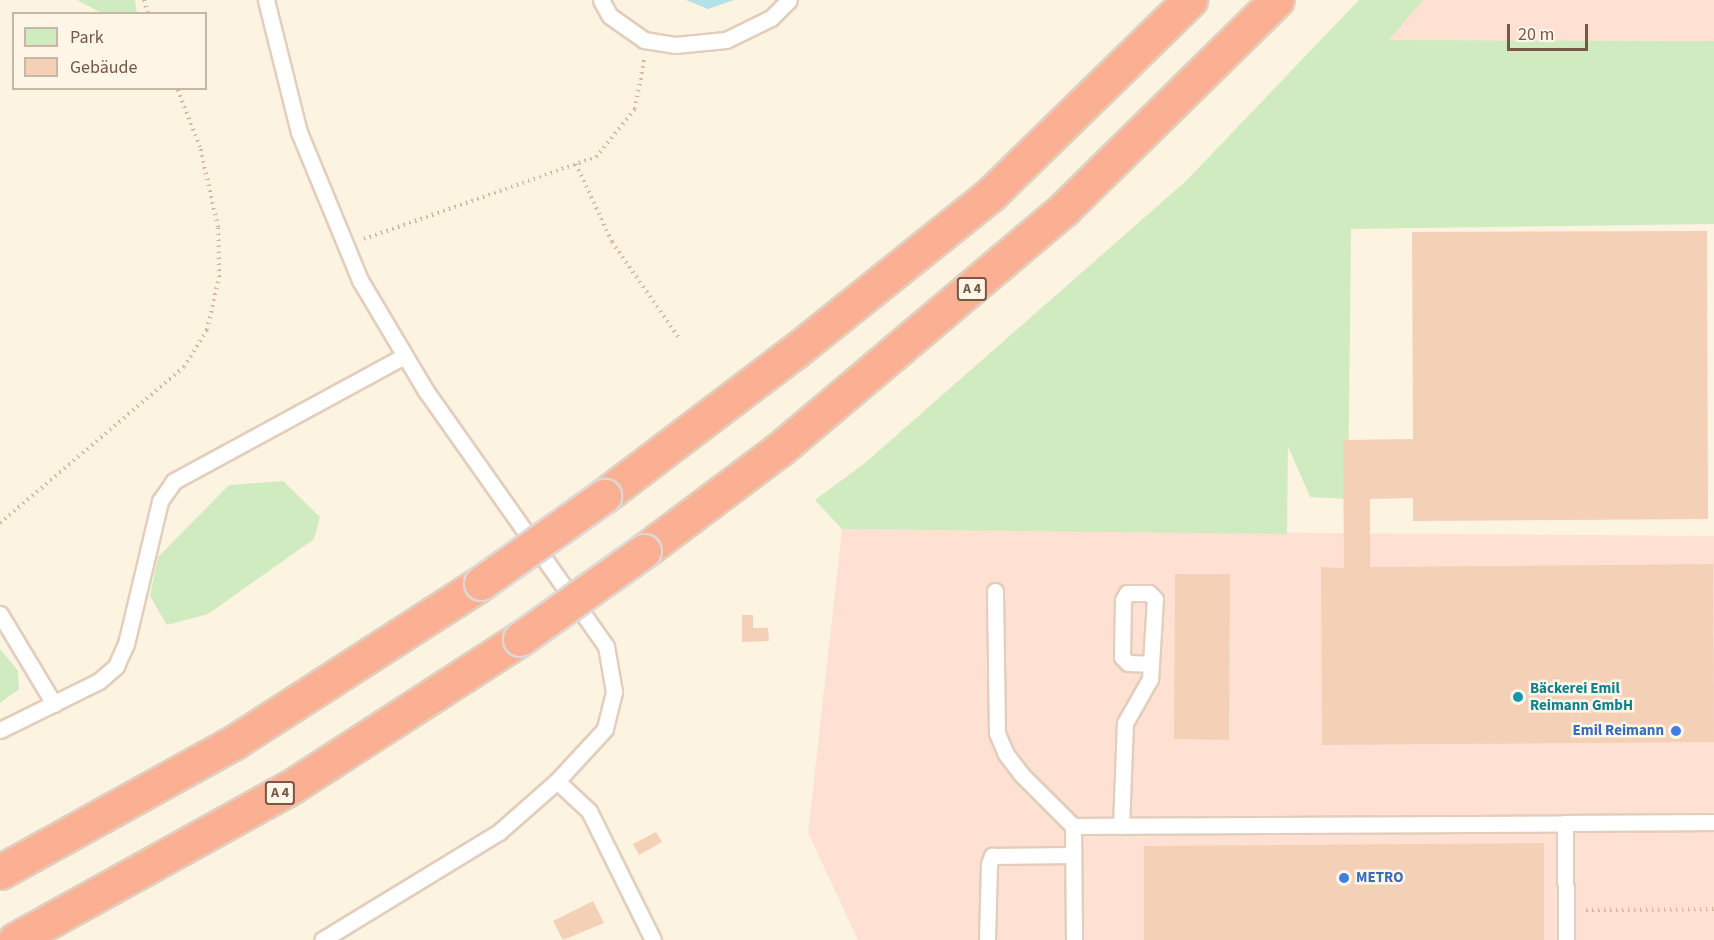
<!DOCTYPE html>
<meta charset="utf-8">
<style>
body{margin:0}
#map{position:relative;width:1714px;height:940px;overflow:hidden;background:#fdf3e1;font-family:"Source Sans 3",sans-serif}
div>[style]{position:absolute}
.commercial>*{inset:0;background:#ffe1d4}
.green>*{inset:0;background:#d0ebbf}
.water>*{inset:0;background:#b4e0e8}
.building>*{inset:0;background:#f4d0b7}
.path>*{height:4px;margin-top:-2px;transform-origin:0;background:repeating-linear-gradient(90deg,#d9b39a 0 1.5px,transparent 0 6px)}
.roads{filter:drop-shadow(2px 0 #e2cebc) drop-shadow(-2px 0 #e2cebc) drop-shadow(0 2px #e2cebc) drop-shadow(0 -2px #e2cebc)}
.service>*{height:15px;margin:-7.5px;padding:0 7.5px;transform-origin:7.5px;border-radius:7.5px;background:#fff}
.motorway>*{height:33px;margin:-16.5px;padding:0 16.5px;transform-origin:16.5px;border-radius:16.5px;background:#fbb094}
.bridges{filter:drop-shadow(2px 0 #ded7d3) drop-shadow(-2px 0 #ded7d3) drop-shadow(0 2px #ded7d3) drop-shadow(0 -2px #ded7d3)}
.motorway-bridge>*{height:33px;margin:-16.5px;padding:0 16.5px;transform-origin:16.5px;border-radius:16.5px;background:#fbb094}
.dots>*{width:16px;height:16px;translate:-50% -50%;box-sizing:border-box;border:3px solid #fff6e8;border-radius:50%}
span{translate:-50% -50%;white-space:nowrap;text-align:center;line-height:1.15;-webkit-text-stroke:5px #fff6e8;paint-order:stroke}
.shield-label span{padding:2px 4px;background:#fff6e8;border:2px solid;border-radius:4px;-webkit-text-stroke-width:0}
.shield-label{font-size:14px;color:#765846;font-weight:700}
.culture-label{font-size:15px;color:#0d838f;font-weight:700}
.left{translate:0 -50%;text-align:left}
.shop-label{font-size:15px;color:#366cbe;font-weight:700}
.right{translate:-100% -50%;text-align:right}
.legend{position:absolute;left:12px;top:12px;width:195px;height:78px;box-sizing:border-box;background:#fff6e8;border:2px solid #c8b7a7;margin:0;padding:8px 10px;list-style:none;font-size:18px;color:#765846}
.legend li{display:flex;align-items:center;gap:12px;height:30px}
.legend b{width:30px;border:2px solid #c8b7a7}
.scale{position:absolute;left:1507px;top:24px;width:81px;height:27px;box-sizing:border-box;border:3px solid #765846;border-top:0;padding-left:8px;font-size:18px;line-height:21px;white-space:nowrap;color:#765846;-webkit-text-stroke:4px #fff6e8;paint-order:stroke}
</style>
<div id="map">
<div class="commercial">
<i style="clip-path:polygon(1423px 0,1714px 0,1714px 41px,1388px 40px)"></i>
<i style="clip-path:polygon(842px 529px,1714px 536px,1714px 940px,858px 940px,808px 833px)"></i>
</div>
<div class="green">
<i style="clip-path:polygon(77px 0,135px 0,137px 13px,102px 13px)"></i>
<i style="clip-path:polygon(1359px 0,1423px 0,1389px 40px,1714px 41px,1714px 224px,1351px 229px,1348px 499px,1310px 497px,1288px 446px,1287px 534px,842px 529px,815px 500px,865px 463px,1186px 181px)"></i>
<i style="clip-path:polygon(283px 481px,320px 517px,314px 539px,208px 614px,167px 625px,150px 596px,158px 557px,229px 485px)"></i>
<i style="clip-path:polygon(0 649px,18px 671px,19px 689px,0 703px)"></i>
</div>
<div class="water">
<i style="clip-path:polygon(686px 0,734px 0,708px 9px)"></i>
</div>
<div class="building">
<i style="clip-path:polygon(1707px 231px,1708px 519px,1413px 521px,1413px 498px,1370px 499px,1370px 567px,1713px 564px,1714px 742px,1322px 745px,1321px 567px,1344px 568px,1343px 440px,1413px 439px,1412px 232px)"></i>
<i style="clip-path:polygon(1175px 574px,1230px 574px,1229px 740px,1174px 739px)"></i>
<i style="clip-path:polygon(742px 615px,753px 615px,753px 628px,768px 628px,769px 641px,742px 642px)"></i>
<i style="clip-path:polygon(656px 832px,662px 842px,639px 855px,633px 844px)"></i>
<i style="clip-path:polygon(1544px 843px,1544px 940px,1144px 940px,1144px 846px)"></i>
<i style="clip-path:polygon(593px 901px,604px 923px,563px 940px,553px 921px)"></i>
</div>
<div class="path">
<i style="left:144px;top:0;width:15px;rotate:74deg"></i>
<i style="left:576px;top:164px;width:86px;rotate:65.2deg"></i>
<i style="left:612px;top:242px;width:117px;rotate:55.1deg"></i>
<i style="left:364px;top:239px;width:246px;rotate:-19.5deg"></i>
<i style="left:596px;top:157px;width:62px;rotate:-50.9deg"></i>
<i style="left:635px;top:109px;width:50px;rotate:-79.6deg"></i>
<i style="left:0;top:523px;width:241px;rotate:-40.3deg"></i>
<i style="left:184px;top:367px;width:44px;rotate:-58.1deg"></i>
<i style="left:207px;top:330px;width:54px;rotate:-77.2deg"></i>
<i style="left:219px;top:277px;width:50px;rotate:-91.1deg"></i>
<i style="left:218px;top:227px;width:82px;rotate:-102.7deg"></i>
<i style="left:200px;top:147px;width:63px;rotate:-111.3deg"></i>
<i style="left:1586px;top:910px;width:128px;rotate:-0.4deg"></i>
</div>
<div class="roads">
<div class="service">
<i style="left:266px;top:0;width:136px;rotate:76deg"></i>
<i style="left:299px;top:132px;width:160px;rotate:67.6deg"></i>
<i style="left:360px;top:280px;width:129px;rotate:59.3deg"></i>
<i style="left:426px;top:391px;width:312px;rotate:54.8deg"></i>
<i style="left:606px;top:646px;width:47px;rotate:80.1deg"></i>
<i style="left:614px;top:692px;width:38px;rotate:104deg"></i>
<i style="left:605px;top:729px;width:71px;rotate:132.7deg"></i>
<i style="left:557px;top:781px;width:77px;rotate:138.7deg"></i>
<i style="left:499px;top:832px;width:207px;rotate:148.6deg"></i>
<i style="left:601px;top:0;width:18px;rotate:61deg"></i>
<i style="left:610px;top:16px;width:42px;rotate:35.2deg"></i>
<i style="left:644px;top:40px;width:31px;rotate:9deg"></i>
<i style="left:675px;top:45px;width:51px;rotate:-5.6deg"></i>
<i style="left:726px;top:40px;width:50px;rotate:-26.1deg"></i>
<i style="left:771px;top:18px;width:25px;rotate:-45deg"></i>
<i style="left:995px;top:591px;width:142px;rotate:89.2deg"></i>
<i style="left:997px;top:733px;width:23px;rotate:67deg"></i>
<i style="left:1006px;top:754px;width:25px;rotate:53deg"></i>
<i style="left:1021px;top:774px;width:74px;rotate:45deg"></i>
<i style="left:0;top:614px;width:105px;rotate:59deg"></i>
<i style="left:0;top:730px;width:110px;rotate:-26.3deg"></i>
<i style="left:99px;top:681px;width:23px;rotate:-41deg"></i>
<i style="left:116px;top:666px;width:24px;rotate:-66deg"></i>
<i style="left:126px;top:644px;width:147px;rotate:-76.6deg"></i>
<i style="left:160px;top:501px;width:24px;rotate:-55deg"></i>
<i style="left:174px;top:481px;width:262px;rotate:-28.5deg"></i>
<i style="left:557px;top:781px;width:44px;rotate:43.2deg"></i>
<i style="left:589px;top:811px;width:144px;rotate:63.6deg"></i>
<i style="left:1121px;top:826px;width:103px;rotate:-87.8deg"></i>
<i style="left:1125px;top:723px;width:51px;rotate:-60.4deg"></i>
<i style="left:1150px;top:679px;width:15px;rotate:-86deg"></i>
<i style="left:1151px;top:664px;width:65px;rotate:-86.5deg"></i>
<i style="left:1155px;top:599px;width:8px;rotate:-135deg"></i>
<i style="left:1149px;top:593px;width:22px;rotate:180deg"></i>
<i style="left:1127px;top:593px;width:8px;rotate:120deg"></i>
<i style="left:1123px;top:600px;width:57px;rotate:91deg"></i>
<i style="left:1122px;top:657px;width:8px;rotate:45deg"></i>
<i style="left:1128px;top:663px;width:23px;rotate:2deg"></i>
<i style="left:987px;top:940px;width:76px;rotate:-88.5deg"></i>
<i style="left:989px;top:864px;width:9px;rotate:-69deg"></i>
<i style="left:992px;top:856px;width:81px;rotate:-0.7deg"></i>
<i style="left:1074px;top:940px;width:114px;rotate:-90.5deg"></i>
<i style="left:1073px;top:826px;width:492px;rotate:-0.3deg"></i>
<i style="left:1566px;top:940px;width:117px;rotate:-90.5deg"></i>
<i style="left:1565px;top:823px;width:149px;rotate:-0.4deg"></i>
</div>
<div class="motorway">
<i style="left:604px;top:496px;width:238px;rotate:-37.2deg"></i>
<i style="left:794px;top:352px;width:253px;rotate:-38.7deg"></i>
<i style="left:991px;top:194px;width:278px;rotate:-44.3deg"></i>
<i style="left:644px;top:551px;width:170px;rotate:-36.9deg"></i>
<i style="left:780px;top:449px;width:372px;rotate:-40.2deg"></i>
<i style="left:1064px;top:209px;width:298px;rotate:-44.5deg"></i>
<i style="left:0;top:872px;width:270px;rotate:-29deg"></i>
<i style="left:236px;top:741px;width:292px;rotate:-32.8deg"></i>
<i style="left:15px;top:940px;width:316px;rotate:-29deg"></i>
<i style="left:291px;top:787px;width:273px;rotate:-32.9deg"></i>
</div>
</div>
<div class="bridges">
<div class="motorway-bridge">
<i style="left:481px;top:583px;width:151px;rotate:-35.3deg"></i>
<i style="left:520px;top:639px;width:152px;rotate:-35.4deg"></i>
</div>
</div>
<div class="dots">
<i style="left:1518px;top:697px;background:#0f9aa8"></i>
<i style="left:1676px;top:731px;background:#3f7fe0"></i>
<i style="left:1344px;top:878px;background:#3f7fe0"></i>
</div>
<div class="shield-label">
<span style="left:972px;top:289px">A 4</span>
<span style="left:280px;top:793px">A 4</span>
</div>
<div class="culture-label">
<span class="left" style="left:1530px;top:697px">Bäckerei Emil<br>Reimann GmbH</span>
</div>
<div class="shop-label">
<span class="right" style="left:1664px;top:731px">Emil Reimann</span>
<span class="left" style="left:1356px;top:878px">METRO</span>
</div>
<ul class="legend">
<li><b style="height:16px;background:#d0ebbf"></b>Park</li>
<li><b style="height:16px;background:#f4d0b7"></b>Gebäude</li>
</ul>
<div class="scale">20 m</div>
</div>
